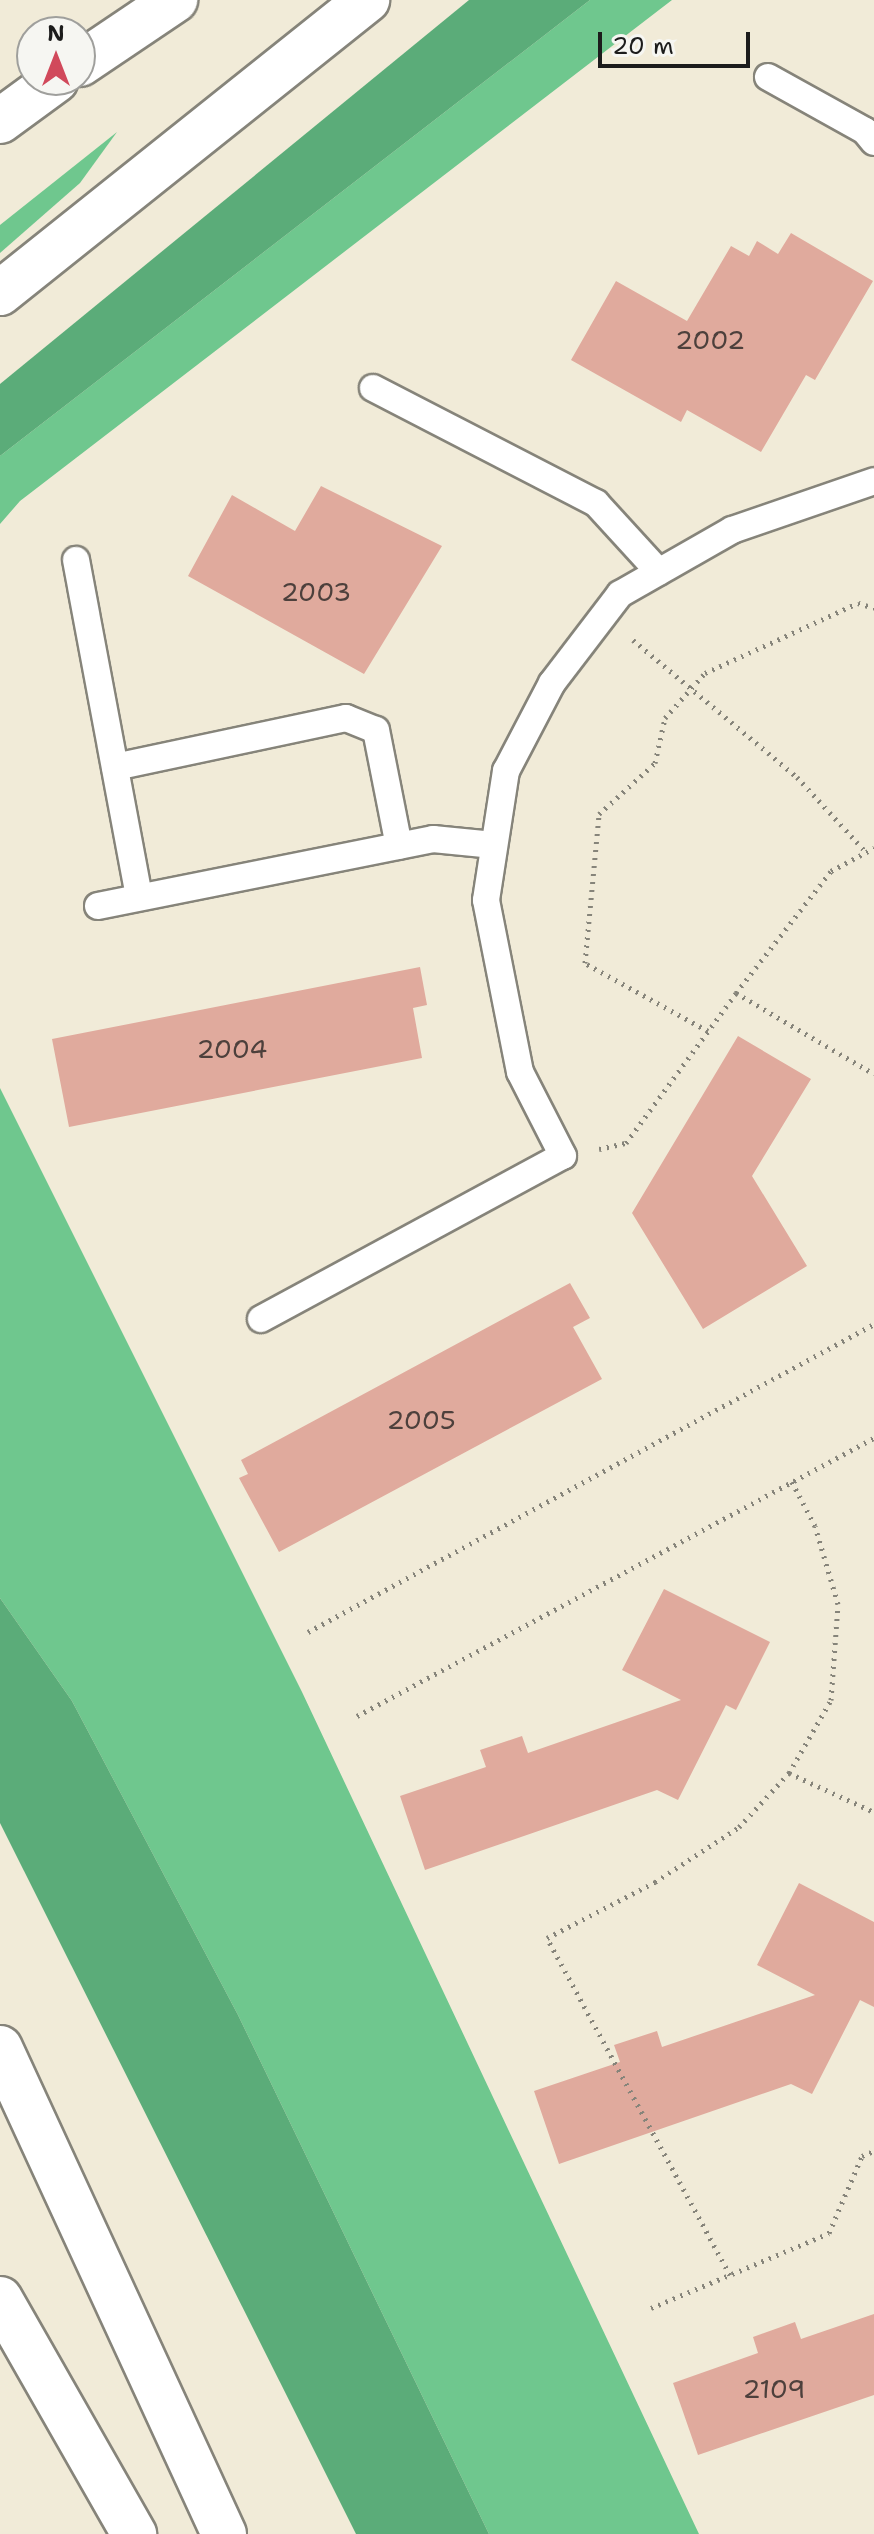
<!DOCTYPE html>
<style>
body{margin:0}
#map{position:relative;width:874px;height:2534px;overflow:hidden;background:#f1ebd8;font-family:"Shantell Sans",sans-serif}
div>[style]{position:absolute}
.green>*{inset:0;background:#6fc78e}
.forest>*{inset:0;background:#5bac79}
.building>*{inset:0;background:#e0aa9d}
.path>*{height:5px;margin-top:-2.5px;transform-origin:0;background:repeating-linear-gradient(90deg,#86847a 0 2px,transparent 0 8px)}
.roads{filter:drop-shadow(2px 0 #86847a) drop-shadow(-2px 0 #86847a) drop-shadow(0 2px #86847a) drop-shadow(0 -2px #86847a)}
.service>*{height:26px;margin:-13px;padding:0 13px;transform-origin:13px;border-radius:13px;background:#fff}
.tertiary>*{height:44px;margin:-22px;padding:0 22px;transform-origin:22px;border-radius:22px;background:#fff}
.motorway>*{height:44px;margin:-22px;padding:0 22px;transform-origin:22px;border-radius:22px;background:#fff}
span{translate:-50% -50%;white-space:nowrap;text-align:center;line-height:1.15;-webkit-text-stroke:7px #f6f6f2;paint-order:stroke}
.number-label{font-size:26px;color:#4d403c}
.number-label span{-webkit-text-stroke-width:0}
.north{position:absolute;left:16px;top:16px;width:80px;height:80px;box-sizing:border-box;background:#f6f6f2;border:2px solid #9f9f9c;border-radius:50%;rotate:0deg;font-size:22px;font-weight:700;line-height:32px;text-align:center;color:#1c1c1c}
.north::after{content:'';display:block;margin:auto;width:28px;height:36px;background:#d1495b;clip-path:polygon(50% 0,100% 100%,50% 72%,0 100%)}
.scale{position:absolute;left:598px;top:32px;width:152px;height:36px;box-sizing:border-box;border:4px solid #1c1c1c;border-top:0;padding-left:10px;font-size:24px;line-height:28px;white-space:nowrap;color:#1c1c1c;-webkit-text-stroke:6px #f6f6f2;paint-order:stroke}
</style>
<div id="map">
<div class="green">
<i style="clip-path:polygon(590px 0,672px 0,20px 501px,0 524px,0 456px)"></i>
<i style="clip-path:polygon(117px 132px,80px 183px,0 253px,0 225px)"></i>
<i style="clip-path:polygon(0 1088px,302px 1692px,699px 2534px,489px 2534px,238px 2015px,72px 1701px,0 1598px)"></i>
</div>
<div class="forest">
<i style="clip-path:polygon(469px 0,590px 0,0 456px,0 384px)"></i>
<i style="clip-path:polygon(0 1598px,72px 1701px,238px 2015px,489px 2534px,356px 2534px,0 1823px)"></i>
</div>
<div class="building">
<i style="clip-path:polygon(791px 233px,873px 281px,815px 380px,806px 375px,761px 452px,687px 410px,681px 422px,571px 360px,616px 281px,687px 321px,731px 246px,749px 256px,757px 241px,778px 254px)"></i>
<i style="clip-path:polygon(321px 486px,442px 546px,364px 674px,188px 576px,232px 495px,295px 531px)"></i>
<i style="clip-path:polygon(420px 967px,427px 1005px,413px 1008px,422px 1058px,69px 1127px,52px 1039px)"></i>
<i style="clip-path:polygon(738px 1036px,811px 1079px,752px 1176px,807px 1266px,703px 1329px,632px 1213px)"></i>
<i style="clip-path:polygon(570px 1283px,590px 1318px,573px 1327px,602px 1379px,279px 1552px,239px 1478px,248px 1474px,241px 1460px)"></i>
<i style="clip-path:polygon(664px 1589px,770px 1642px,736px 1710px,726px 1705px,678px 1800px,657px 1790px,425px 1870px,400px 1796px,486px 1767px,480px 1750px,522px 1736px,528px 1753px,681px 1700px,622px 1670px)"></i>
<i style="clip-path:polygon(799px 1883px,874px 1922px,874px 2007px,860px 2000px,812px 2094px,791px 2084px,559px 2164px,534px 2091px,620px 2062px,614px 2045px,657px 2031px,662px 2047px,815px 1995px,757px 1965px)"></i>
<i style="clip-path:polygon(874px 2314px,874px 2395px,698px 2455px,673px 2383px,758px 2353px,753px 2337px,795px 2322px,801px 2339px)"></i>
</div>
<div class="path">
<i style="left:633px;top:640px;width:214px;rotate:39.9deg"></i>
<i style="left:797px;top:777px;width:102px;rotate:47.4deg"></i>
<i style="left:736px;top:993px;width:155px;rotate:-52.1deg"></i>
<i style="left:831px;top:871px;width:49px;rotate:-28.1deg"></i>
<i style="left:708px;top:1031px;width:141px;rotate:-151.1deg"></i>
<i style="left:585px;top:963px;width:150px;rotate:-84.6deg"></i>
<i style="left:599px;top:814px;width:76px;rotate:-42.3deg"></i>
<i style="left:655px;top:763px;width:46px;rotate:-77.5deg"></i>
<i style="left:665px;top:718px;width:60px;rotate:-48.4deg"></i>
<i style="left:705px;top:673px;width:168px;rotate:-24.6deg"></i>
<i style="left:858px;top:603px;width:17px;rotate:17deg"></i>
<i style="left:599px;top:1149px;width:28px;rotate:-13deg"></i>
<i style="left:626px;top:1143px;width:186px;rotate:-53.7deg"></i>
<i style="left:736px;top:993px;width:160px;rotate:30.4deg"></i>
<i style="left:308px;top:1632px;width:644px;rotate:-28.55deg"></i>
<i style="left:357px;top:1716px;width:587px;rotate:-28.27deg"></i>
<i style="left:789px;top:1773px;width:94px;rotate:24.6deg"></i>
<i style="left:730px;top:2275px;width:383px;rotate:-118.5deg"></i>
<i style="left:547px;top:1938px;width:122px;rotate:-27.4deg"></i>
<i style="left:655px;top:1882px;width:100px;rotate:-33.2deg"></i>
<i style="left:739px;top:1827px;width:74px;rotate:-47.2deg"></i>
<i style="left:789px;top:1773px;width:84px;rotate:-60.1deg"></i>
<i style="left:831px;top:1700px;width:96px;rotate:-85.8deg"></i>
<i style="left:838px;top:1604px;width:81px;rotate:-106.4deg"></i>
<i style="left:815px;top:1526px;width:50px;rotate:-117.6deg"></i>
<i style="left:651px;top:2308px;width:193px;rotate:-22.8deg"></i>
<i style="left:829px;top:2233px;width:84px;rotate:-66.8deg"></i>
<i style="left:862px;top:2156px;width:13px;rotate:-23deg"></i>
</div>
<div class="roads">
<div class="service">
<i style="left:768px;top:77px;width:111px;rotate:29.1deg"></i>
<i style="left:865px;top:131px;width:14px;rotate:51deg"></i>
<i style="left:373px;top:388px;width:251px;rotate:27.3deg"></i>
<i style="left:596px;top:503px;width:93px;rotate:47.6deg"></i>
<i style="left:76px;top:560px;width:343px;rotate:79.4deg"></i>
<i style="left:115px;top:767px;width:236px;rotate:-12deg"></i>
<i style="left:346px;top:718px;width:32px;rotate:22deg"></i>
<i style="left:376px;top:730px;width:118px;rotate:78.8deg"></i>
<i style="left:98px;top:906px;width:342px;rotate:-11.3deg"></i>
<i style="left:433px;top:839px;width:61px;rotate:5.6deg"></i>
<i style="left:261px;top:1319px;width:343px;rotate:-28.4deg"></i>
<i style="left:563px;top:1156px;width:94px;rotate:-117.1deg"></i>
<i style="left:520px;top:1072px;width:175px;rotate:-101.2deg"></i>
<i style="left:486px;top:900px;width:131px;rotate:-81.2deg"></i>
<i style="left:506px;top:771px;width:99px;rotate:-62.4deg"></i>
<i style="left:552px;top:683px;width:112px;rotate:-52.6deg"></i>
<i style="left:620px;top:594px;width:129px;rotate:-29.7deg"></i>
<i style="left:732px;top:530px;width:150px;rotate:-19deg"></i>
</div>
<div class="tertiary">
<i style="left:80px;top:64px;width:115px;rotate:-34deg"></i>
<i style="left:0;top:121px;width:69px;rotate:-36.2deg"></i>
</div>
<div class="motorway">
<i style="left:0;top:293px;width:470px;rotate:-38.6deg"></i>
<i style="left:0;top:2048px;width:535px;rotate:65.25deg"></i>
<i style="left:0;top:2299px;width:271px;rotate:60.3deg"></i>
</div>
</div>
<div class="number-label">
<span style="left:710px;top:340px">2002</span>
<span style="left:316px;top:592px">2003</span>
<span style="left:232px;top:1049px">2004</span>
<span style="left:421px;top:1420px">2005</span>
<span style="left:774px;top:2389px">2109</span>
</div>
<div class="north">N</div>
<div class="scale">20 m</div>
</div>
